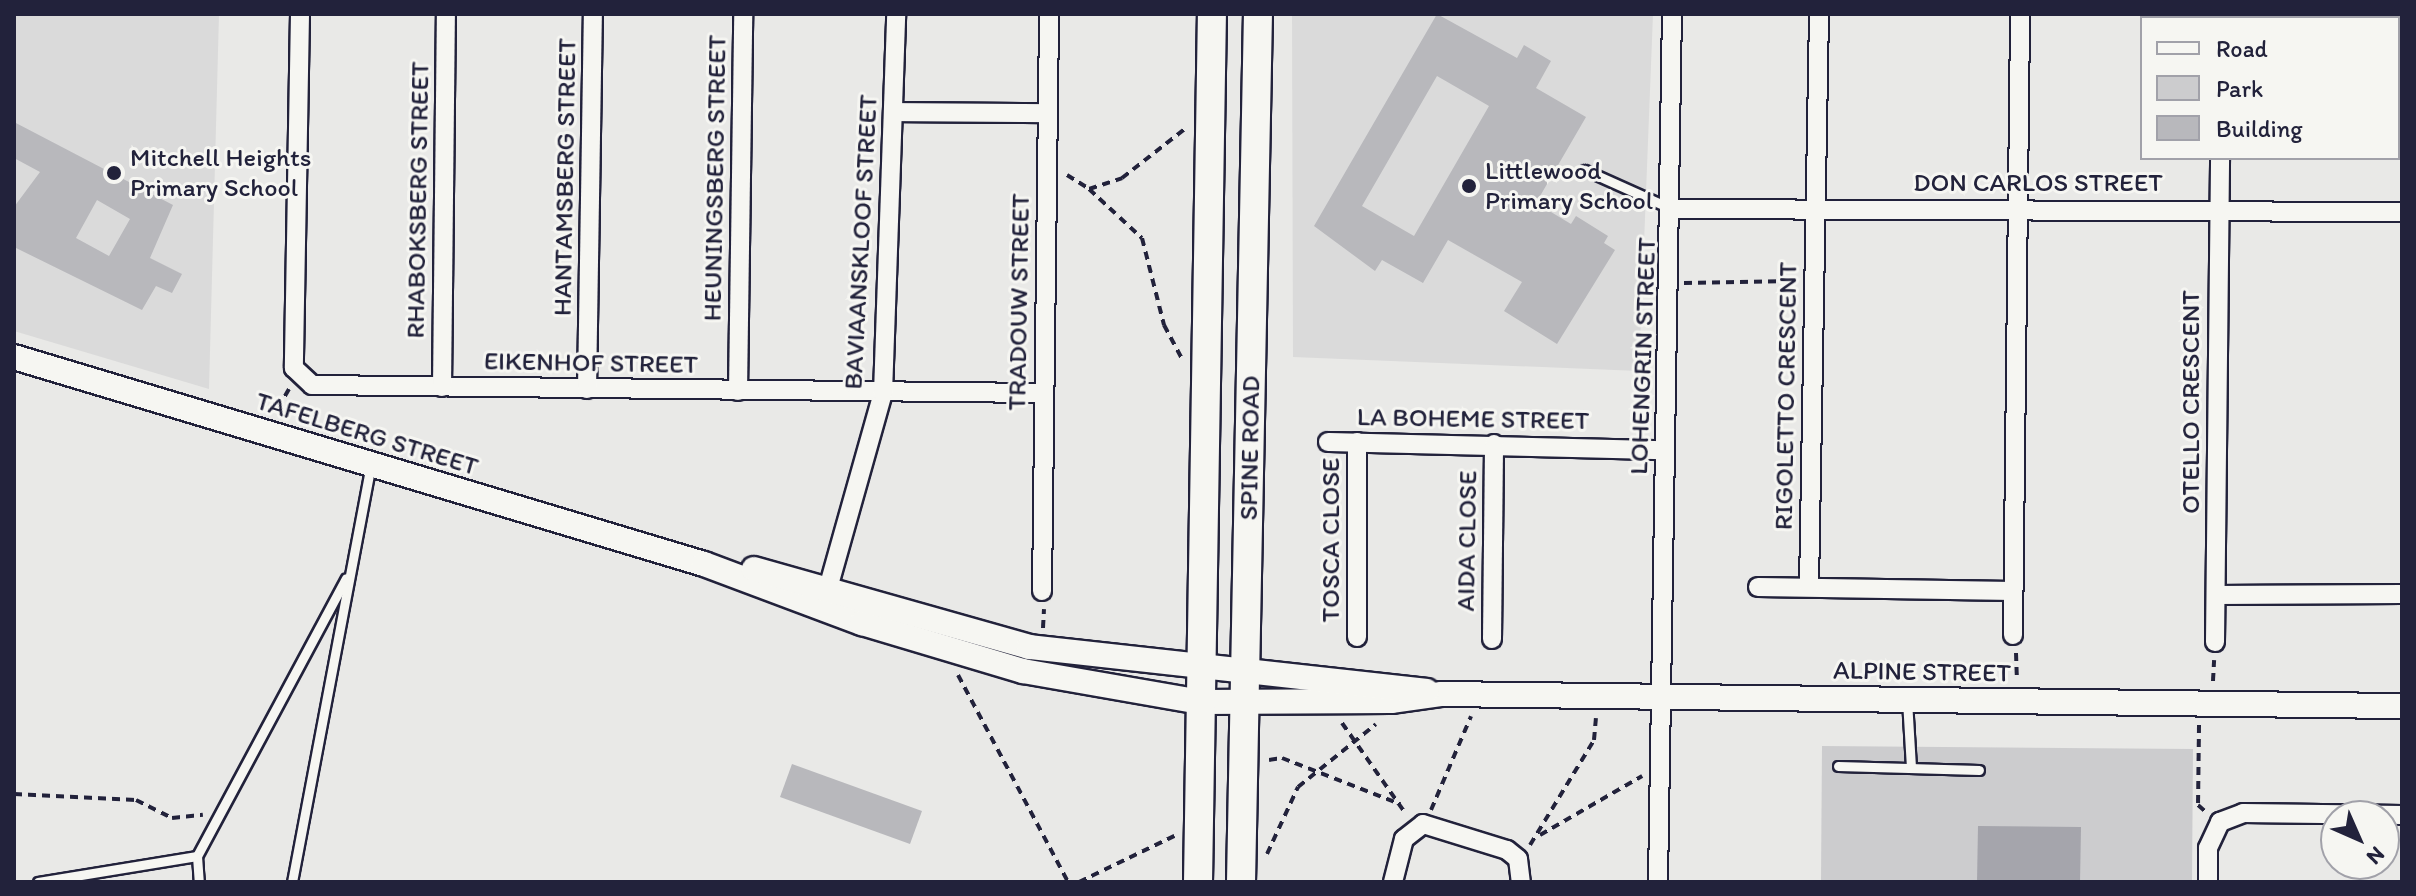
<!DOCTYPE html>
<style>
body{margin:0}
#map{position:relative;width:2416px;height:896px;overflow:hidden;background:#e9e9e7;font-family:Itim,sans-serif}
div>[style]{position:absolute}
.built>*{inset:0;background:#dadada}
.green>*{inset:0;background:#ccccce}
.water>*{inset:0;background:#a5a5ac}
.building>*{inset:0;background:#b8b8bc}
.path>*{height:4px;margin-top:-2px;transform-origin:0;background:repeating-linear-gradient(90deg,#22223b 0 8px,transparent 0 14px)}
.roads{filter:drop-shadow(2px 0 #22223b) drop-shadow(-2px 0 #22223b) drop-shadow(0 2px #22223b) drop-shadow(0 -2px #22223b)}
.lane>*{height:9px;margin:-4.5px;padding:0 4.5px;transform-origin:4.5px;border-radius:4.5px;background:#f6f6f2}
.street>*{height:18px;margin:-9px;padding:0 9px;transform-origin:9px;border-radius:9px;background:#f6f6f2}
.secondary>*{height:24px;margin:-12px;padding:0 12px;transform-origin:12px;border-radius:12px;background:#f6f6f2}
.primary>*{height:28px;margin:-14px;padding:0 14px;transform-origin:14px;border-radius:14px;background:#f6f6f2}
.dots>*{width:22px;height:22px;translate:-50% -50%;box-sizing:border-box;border:4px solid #f6f6f2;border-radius:50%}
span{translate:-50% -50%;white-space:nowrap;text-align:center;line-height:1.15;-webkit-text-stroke:6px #f6f6f2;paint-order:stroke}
.poi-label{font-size:26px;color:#22223b}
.left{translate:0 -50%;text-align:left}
.street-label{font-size:26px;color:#22223b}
.frame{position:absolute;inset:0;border:16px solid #22223b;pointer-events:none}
.legend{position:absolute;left:2140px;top:16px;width:260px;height:144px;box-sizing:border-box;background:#f6f6f2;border:2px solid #a1a1a9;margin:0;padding:10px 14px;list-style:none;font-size:24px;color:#22223b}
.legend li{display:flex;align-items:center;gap:16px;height:40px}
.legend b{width:40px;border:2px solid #a1a1a9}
.north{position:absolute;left:2320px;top:800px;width:80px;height:80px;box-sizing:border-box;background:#f6f6f2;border:2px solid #a1a1a9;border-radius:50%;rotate:135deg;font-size:22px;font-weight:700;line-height:32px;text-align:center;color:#22223b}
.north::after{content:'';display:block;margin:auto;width:28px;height:36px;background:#22223b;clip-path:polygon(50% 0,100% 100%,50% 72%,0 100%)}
</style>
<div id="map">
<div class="built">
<i style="clip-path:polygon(14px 14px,219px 14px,209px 389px,14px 331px)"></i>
<i style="clip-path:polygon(1292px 14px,1653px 14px,1639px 371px,1293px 357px)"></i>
</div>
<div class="green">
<i style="clip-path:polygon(1822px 746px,2193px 749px,2192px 882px,1821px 882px)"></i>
</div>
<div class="water">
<i style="clip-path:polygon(1978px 826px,2081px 827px,2080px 882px,1977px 882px)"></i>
</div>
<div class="building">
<i style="clip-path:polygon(evenodd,1437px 14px,1517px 58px,1524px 45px,1551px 61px,1536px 88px,1586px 117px,1536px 203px,1571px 224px,1576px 216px,1608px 236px,1604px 243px,1615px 250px,1557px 344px,1504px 311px,1522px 282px,1448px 240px,1423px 283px,1382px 260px,1375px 271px,1314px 226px,1437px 14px,1437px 76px,1489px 106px,1414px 236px,1362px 206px,1437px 76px)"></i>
<i style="clip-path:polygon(evenodd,14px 122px,173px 205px,150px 258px,182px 274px,172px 293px,156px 286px,142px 310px,14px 247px,14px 207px,40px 172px,14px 158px,14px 122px,97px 200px,130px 219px,109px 256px,76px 238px,97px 200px)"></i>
<i style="clip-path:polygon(792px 764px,922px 811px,910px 844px,780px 797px)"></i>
</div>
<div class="path">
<i style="left:1067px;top:175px;width:26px;rotate:32deg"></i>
<i style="left:1089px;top:189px;width:35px;rotate:-18deg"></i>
<i style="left:1122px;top:178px;width:81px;rotate:-38deg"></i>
<i style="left:1089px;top:189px;width:72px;rotate:42.8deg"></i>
<i style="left:1142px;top:238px;width:90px;rotate:75.8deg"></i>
<i style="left:1164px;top:325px;width:38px;rotate:62deg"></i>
<i style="left:1684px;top:283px;width:111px;rotate:-1deg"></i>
<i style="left:278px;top:408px;width:22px;rotate:-60deg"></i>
<i style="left:1043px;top:628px;width:19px;rotate:-87deg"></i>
<i style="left:2016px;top:653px;width:24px;rotate:88deg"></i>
<i style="left:958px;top:675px;width:234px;rotate:62deg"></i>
<i style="left:2213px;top:681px;width:21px;rotate:-87deg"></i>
<i style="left:1342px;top:723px;width:111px;rotate:54.9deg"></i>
<i style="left:2199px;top:725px;width:80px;rotate:90.7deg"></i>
<i style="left:2198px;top:805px;width:9px;rotate:41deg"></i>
<i style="left:1269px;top:760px;width:13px;rotate:-9deg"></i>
<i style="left:1282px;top:758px;width:127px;rotate:21.3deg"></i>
<i style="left:14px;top:794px;width:122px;rotate:2.8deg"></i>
<i style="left:136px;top:800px;width:40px;rotate:26.6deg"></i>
<i style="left:172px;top:818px;width:31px;rotate:-6deg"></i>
<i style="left:1431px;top:810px;width:102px;rotate:-66.9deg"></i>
<i style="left:1540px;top:835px;width:118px;rotate:-30deg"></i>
<i style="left:1530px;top:845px;width:123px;rotate:-58.6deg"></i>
<i style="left:1594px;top:740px;width:22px;rotate:-85deg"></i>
<i style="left:1267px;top:854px;width:74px;rotate:-65.2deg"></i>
<i style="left:1298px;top:787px;width:100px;rotate:-38.9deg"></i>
<i style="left:1079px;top:882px;width:106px;rotate:-25.8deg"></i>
</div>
<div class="roads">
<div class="lane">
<i style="left:1585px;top:170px;width:93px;rotate:24.1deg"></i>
<i style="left:1907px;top:700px;width:67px;rotate:86.6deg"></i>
<i style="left:1838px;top:766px;width:141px;rotate:1.6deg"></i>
<i style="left:197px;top:856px;width:26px;rotate:86deg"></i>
<i style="left:38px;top:882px;width:161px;rotate:-9.3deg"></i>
<i style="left:197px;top:856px;width:315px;rotate:-61.8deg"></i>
<i style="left:292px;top:882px;width:424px;rotate:-79.3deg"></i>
</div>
<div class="street">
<i style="left:300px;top:14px;width:354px;rotate:91deg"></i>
<i style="left:294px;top:368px;width:25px;rotate:43deg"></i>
<i style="left:312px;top:385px;width:732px;rotate:0.63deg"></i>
<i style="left:2222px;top:18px;width:4px;rotate:-90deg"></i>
<i style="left:894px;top:112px;width:154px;rotate:0.4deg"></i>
<i style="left:1673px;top:209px;width:729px;rotate:0.24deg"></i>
<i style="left:442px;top:387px;width:373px;rotate:-89.4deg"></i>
<i style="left:587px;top:389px;width:375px;rotate:-89.1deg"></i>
<i style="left:738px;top:391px;width:377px;rotate:-89.2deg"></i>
<i style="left:1328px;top:442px;width:337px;rotate:1.4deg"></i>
<i style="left:1357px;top:442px;width:195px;rotate:90deg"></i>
<i style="left:1758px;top:587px;width:255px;rotate:0.9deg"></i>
<i style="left:1809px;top:587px;width:573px;rotate:-89deg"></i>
<i style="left:1042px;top:591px;width:577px;rotate:-89.3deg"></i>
<i style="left:2216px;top:595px;width:186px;rotate:-0.3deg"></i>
<i style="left:825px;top:599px;width:214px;rotate:-74.3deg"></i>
<i style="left:883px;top:393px;width:379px;rotate:-88deg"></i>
<i style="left:2013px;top:635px;width:621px;rotate:-89.35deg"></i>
<i style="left:1492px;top:639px;width:195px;rotate:-89.4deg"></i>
<i style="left:2215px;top:642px;width:484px;rotate:-89.4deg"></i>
<i style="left:1393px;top:882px;width:44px;rotate:-75.7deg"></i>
<i style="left:1404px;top:839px;width:24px;rotate:-38deg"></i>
<i style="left:1423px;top:824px;width:88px;rotate:17.2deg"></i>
<i style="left:1507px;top:850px;width:14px;rotate:39deg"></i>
<i style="left:1518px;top:859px;width:23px;rotate:83deg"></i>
<i style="left:1658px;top:882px;width:868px;rotate:-89.08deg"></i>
<i style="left:2208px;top:882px;width:34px;rotate:-90deg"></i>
<i style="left:2208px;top:848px;width:29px;rotate:-65deg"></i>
<i style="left:2220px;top:822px;width:25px;rotate:-21deg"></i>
<i style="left:2243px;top:813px;width:159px;rotate:0.7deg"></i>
</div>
<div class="secondary">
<i style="left:14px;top:357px;width:720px;rotate:16.7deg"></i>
<i style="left:704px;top:564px;width:169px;rotate:20.5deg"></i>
<i style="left:862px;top:623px;width:168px;rotate:16.6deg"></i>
<i style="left:1023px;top:671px;width:181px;rotate:9.9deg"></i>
<i style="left:1201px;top:702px;width:190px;rotate:-0.3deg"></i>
<i style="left:1391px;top:701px;width:50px;rotate:-8deg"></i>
<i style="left:1441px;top:694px;width:961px;rotate:0.72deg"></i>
<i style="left:754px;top:569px;width:286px;rotate:15.8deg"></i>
<i style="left:1029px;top:647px;width:400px;rotate:6.3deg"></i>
</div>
<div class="primary">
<i style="left:1198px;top:882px;width:868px;rotate:-89.08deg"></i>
<i style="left:1241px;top:882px;width:868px;rotate:-88.88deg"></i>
</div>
</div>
<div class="dots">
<i style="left:114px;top:173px;background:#22223b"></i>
<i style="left:1469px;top:186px;background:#22223b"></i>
</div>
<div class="poi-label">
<span class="left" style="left:130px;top:173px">Mitchell Heights<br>Primary School</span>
<span class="left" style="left:1485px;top:186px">Littlewood<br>Primary School</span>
</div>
<div class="street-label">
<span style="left:565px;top:177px;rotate:-89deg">HANTAMSBERG STREET</span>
<span style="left:715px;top:178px;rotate:-89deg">HEUNINGSBERG STREET</span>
<span style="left:2038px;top:183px">DON CARLOS STREET</span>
<span style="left:418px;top:200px;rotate:-89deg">RHABOKSBERG STREET</span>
<span style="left:861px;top:242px;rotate:-87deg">BAVIAANSKLOOF STREET</span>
<span style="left:1019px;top:302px;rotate:-89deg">TRADOUW STREET</span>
<span style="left:1643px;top:356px;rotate:-88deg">LOHENGRIN STREET</span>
<span style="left:591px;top:363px;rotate:1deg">EIKENHOF STREET</span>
<span style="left:1786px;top:396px;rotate:-89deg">RIGOLETTO CRESCENT</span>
<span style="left:2191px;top:402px;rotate:-90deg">OTELLO CRESCENT</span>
<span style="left:1473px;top:419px;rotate:1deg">LA BOHEME STREET</span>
<span style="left:367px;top:434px;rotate:17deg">TAFELBERG STREET</span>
<span style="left:1250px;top:448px;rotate:-89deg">SPINE ROAD</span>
<span style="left:1331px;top:540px;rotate:-90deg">TOSCA CLOSE</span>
<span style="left:1467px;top:541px;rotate:-89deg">AIDA CLOSE</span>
<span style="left:1922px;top:672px;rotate:1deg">ALPINE STREET</span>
</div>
<div class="frame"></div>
<ul class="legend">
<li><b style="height:10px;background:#f6f6f2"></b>Road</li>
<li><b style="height:22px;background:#ccccce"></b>Park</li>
<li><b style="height:22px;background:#b8b8bc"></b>Building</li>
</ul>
<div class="north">N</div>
</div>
